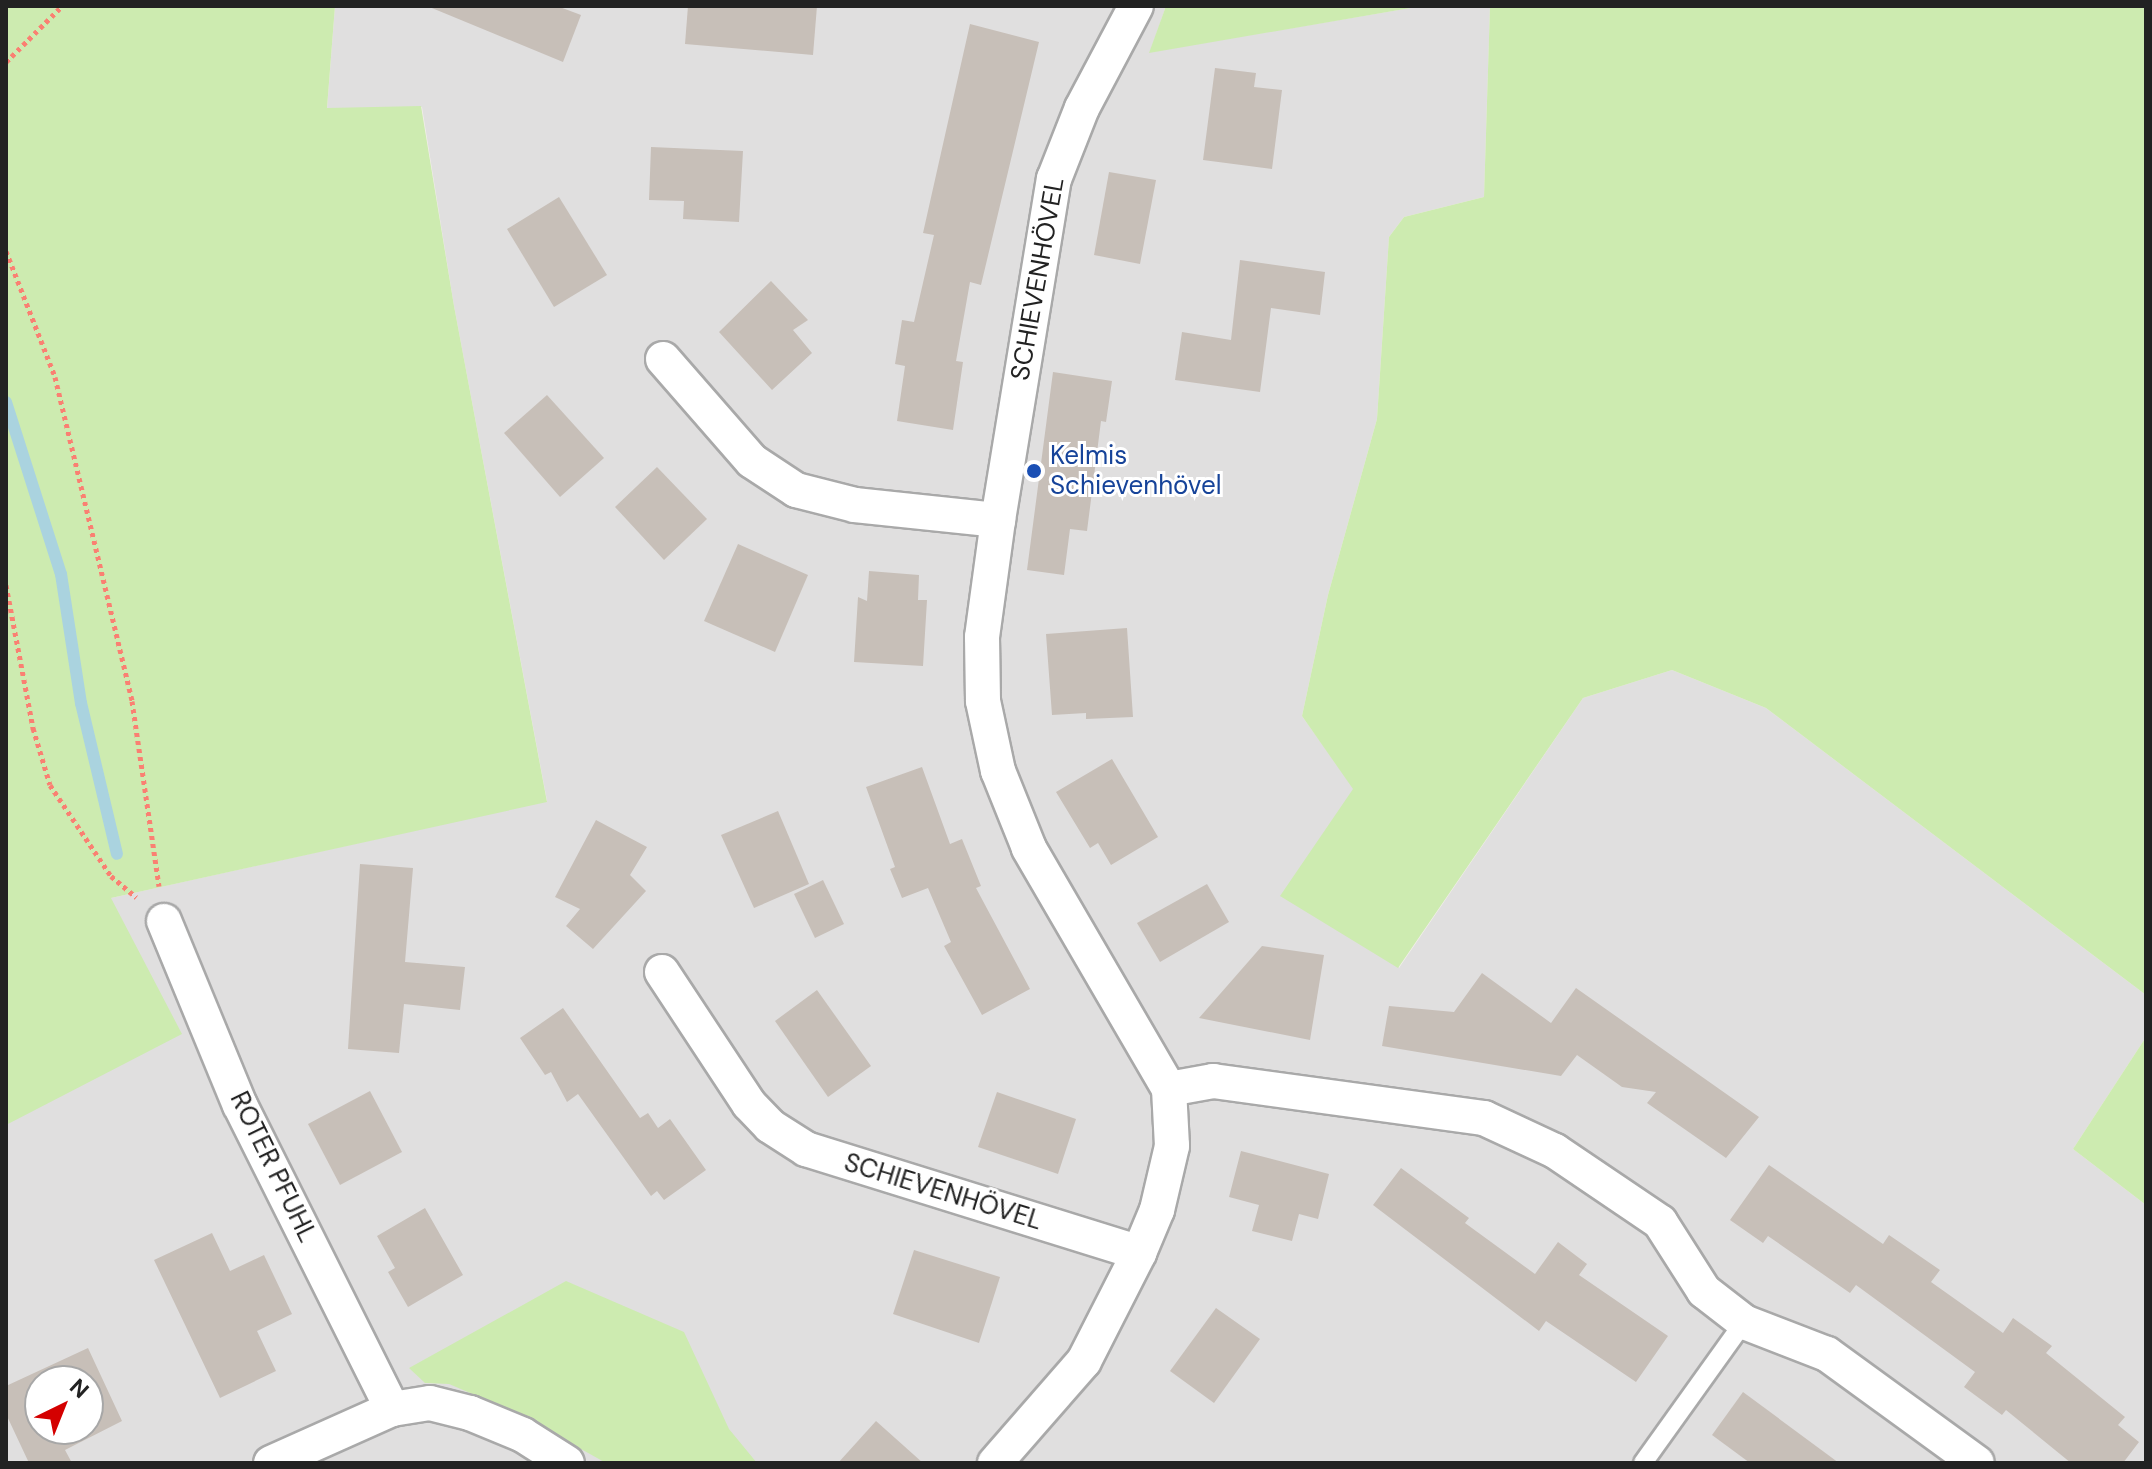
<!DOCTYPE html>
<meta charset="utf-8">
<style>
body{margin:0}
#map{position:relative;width:2152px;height:1469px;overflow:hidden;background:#f2efe9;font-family:"DM Sans",sans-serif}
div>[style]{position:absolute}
.residential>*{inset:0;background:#e0dfdf}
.grass>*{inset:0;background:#cdebb0}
.stream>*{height:12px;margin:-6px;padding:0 6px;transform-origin:6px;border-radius:6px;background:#aad3df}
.building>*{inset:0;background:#c7bfb8}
.path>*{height:5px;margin-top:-2.5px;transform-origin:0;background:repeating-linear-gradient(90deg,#fa8072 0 4px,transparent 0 8px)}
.roads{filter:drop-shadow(2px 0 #a9a9a9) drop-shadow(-2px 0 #a9a9a9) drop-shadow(0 2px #a9a9a9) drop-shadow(0 -2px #a9a9a9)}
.service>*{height:18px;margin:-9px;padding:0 9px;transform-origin:9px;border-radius:9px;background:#fff}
.minor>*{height:34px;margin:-17px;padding:0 17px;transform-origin:17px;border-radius:17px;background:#fff}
.dots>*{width:22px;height:22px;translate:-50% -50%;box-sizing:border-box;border:4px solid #fff;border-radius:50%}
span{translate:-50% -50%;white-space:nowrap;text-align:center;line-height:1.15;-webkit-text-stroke:6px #fff;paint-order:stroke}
.street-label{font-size:26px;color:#222}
.transit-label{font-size:26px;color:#164399}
.left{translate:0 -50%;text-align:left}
.frame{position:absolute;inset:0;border:8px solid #222;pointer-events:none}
.north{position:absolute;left:24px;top:1365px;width:80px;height:80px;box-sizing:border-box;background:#fff;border:2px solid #a7a7a7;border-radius:50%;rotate:43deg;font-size:22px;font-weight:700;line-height:32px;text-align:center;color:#222}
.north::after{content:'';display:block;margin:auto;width:28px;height:36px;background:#d40000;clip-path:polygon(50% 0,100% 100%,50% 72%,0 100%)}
</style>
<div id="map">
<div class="residential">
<i style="clip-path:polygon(evenodd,335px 6px,1166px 6px,1150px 52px,1422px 6px,1490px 6px,1484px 197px,1404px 217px,1389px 237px,1377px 419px,1328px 595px,1302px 716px,1354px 789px,1399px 968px,1583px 698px,1672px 670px,1766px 708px,2146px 995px,2146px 1037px,2073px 1149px,2146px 1205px,2146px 1463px,6px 1463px,6px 1125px,21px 1115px,111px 898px,547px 801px,454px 306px,422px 107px,327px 109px,335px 6px,40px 1381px,88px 1381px,88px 1429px,40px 1429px,40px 1381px)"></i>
</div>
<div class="grass">
<i style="clip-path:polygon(6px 6px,335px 6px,327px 108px,421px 106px,454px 306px,547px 802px,111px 898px,182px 1034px,6px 1125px)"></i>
<i style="clip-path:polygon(1166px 6px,1422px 6px,1149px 53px)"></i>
<i style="clip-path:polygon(1490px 6px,2146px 6px,2146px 995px,1766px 708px,1672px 670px,1583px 698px,1398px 968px,1280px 896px,1353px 789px,1302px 716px,1328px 595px,1377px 419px,1389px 237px,1404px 217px,1484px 197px)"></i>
<i style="clip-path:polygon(2146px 1037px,2146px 1205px,2073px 1149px)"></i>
<i style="clip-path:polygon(566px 1281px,684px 1332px,729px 1429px,757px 1463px,606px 1463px,515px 1412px,449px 1384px,425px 1383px,409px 1368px)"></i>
</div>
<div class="stream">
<i style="left:6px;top:402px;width:181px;rotate:72.3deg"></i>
<i style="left:61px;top:574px;width:131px;rotate:81.2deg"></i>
<i style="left:81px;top:703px;width:155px;rotate:76.6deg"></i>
</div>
<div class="building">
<i style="clip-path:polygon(427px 6px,557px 6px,581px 15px,563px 62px)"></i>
<i style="clip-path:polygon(688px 6px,817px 6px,813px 55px,685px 44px)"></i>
<i style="clip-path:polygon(970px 24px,1039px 42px,981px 285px,970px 282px,956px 361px,963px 362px,953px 430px,897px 421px,905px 366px,895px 364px,902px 320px,914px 322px,934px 235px,923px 233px)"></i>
<i style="clip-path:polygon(1215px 68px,1256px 73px,1254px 87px,1282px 90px,1272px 169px,1203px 160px)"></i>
<i style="clip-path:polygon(651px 147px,743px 151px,739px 222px,683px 219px,684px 201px,649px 200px)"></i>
<i style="clip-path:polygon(1109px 172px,1156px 180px,1140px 264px,1094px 255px)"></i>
<i style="clip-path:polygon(559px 197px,607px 275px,554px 307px,507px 229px)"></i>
<i style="clip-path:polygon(1240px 260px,1325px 272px,1320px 315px,1271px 308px,1260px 392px,1175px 380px,1182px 332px,1231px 340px)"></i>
<i style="clip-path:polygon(771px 281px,808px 320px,793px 330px,812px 353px,772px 390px,719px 332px)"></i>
<i style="clip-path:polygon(1053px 372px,1112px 381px,1106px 422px,1101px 421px,1087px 531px,1070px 529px,1064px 575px,1027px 570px)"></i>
<i style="clip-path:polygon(547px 395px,604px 458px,560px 497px,504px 433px)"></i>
<i style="clip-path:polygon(657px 467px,707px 519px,664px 560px,615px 507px)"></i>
<i style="clip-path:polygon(738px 544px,808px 575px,775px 652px,704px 621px)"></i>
<i style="clip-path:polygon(869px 571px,919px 575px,918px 600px,927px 600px,923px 666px,854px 662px,858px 597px,867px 601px)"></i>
<i style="clip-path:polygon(1127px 628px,1133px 717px,1086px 719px,1086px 713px,1052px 715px,1046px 634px)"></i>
<i style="clip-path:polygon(1112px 759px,1158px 837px,1111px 865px,1098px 843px,1090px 848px,1056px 792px)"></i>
<i style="clip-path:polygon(922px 767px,950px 844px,962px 839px,981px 886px,976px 888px,1030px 989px,982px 1015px,944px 946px,951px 942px,928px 888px,902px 898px,890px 869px,895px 867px,866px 787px)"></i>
<i style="clip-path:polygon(778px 811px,809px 884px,754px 908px,721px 835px)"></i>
<i style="clip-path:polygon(596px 820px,647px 847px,630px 875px,646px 891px,593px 949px,566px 926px,580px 909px,555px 897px)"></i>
<i style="clip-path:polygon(360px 864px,413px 868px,405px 962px,465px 967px,460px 1010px,404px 1004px,399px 1053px,348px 1049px)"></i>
<i style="clip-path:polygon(823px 880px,844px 924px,815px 938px,794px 894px)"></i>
<i style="clip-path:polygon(1207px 884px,1229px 922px,1160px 962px,1137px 923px)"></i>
<i style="clip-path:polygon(1262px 946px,1324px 955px,1310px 1040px,1199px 1018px)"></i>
<i style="clip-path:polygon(1482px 973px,1551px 1023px,1576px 988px,1759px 1117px,1726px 1158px,1647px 1103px,1656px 1092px,1622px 1087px,1577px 1055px,1561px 1076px,1382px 1046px,1389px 1006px,1454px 1012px)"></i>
<i style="clip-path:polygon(817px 990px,871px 1066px,828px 1097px,775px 1021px)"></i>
<i style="clip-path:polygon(563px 1008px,640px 1118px,648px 1113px,658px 1128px,670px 1119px,706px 1170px,664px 1200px,657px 1191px,651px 1196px,578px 1094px,567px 1102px,551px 1072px,545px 1075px,520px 1038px)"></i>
<i style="clip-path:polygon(370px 1091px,402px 1152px,340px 1185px,308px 1124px)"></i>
<i style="clip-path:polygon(997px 1092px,1076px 1119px,1058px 1174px,978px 1147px)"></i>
<i style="clip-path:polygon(1241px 1151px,1329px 1174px,1318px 1219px,1299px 1214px,1292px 1241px,1252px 1231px,1259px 1205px,1229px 1197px)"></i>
<i style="clip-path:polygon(1769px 1165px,1883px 1244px,1889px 1235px,1940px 1270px,1931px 1282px,2003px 1333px,2013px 1318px,2052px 1346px,2046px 1353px,2125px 1417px,2118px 1425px,2139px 1442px,2123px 1463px,2071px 1463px,2006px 1410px,2002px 1415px,1964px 1387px,1975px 1372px,1856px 1285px,1850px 1293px,1768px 1236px,1763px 1243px,1730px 1220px)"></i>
<i style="clip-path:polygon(1401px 1168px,1469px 1218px,1465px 1223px,1535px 1274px,1558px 1242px,1587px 1264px,1579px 1275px,1668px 1336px,1636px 1382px,1546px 1321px,1539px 1331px,1373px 1205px)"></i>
<i style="clip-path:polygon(425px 1208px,463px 1275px,408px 1307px,388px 1272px,395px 1268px,377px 1236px)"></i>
<i style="clip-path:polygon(212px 1233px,230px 1271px,264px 1255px,292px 1314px,257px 1331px,276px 1371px,220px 1398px,154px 1260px)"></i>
<i style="clip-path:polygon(914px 1250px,1000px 1277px,979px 1343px,893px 1314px)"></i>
<i style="clip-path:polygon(1216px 1308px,1260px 1339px,1214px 1403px,1170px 1371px)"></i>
<i style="clip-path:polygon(evenodd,88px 1348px,122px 1421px,65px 1450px,72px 1463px,29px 1463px,6px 1414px,6px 1386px,88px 1348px,40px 1381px,88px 1381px,88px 1429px,40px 1429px,40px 1381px)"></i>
<i style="clip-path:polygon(1743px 1392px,1839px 1463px,1750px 1463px,1712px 1435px)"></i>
<i style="clip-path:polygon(876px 1421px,923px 1463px,838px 1463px)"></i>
</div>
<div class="path">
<i style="left:6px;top:62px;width:79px;rotate:-45deg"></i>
<i style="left:6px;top:251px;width:135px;rotate:68.7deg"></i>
<i style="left:55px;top:377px;width:333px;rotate:76.6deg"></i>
<i style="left:132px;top:701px;width:187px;rotate:81.7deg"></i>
<i style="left:6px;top:585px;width:146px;rotate:79.3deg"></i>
<i style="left:33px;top:728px;width:59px;rotate:73.4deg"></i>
<i style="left:50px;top:785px;width:110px;rotate:56.2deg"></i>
<i style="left:111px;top:876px;width:33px;rotate:40deg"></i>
</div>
<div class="roads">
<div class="service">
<i style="left:1643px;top:1463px;width:173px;rotate:-54.4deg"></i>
</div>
<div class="minor">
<i style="left:663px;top:359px;width:135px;rotate:48.9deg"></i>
<i style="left:752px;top:461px;width:53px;rotate:33.4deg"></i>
<i style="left:796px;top:490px;width:61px;rotate:14.3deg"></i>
<i style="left:855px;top:505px;width:144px;rotate:6deg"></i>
<i style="left:164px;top:921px;width:199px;rotate:67.6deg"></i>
<i style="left:240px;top:1105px;width:340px;rotate:63.4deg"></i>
<i style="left:392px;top:1409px;width:38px;rotate:-9deg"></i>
<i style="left:430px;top:1403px;width:41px;rotate:14deg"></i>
<i style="left:470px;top:1413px;width:57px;rotate:22.5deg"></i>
<i style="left:523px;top:1435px;width:52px;rotate:32.5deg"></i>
<i style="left:662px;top:972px;width:158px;rotate:56.6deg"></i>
<i style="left:749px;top:1104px;width:30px;rotate:46deg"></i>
<i style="left:770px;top:1126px;width:43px;rotate:32.6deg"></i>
<i style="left:806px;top:1149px;width:349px;rotate:17.3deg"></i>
<i style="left:1169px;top:1089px;width:45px;rotate:-10.3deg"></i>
<i style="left:1213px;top:1081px;width:274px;rotate:7.8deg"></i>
<i style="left:1484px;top:1118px;width:78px;rotate:24.9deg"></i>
<i style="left:1555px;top:1151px;width:127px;rotate:34.1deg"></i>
<i style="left:1660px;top:1222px;width:82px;rotate:57.5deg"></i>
<i style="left:1704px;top:1291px;width:51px;rotate:37.8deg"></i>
<i style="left:1744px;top:1322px;width:89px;rotate:21.1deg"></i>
<i style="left:1827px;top:1354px;width:185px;rotate:36deg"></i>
<i style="left:271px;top:1463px;width:133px;rotate:-24.1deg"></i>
<i style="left:995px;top:1463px;width:135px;rotate:-48.9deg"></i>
<i style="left:1084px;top:1361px;width:121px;rotate:-63deg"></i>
<i style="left:1139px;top:1253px;width:47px;rotate:-67.3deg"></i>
<i style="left:1157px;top:1210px;width:66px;rotate:-76.8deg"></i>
<i style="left:1172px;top:1146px;width:57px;rotate:-93deg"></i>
<i style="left:1169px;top:1089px;width:279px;rotate:-120.2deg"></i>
<i style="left:1029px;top:848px;width:83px;rotate:-111.9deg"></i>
<i style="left:998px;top:771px;width:72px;rotate:-102.1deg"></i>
<i style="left:983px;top:701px;width:64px;rotate:-90.9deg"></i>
<i style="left:982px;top:637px;width:118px;rotate:-82.2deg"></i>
<i style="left:998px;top:520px;width:346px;rotate:-80.7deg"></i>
<i style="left:1054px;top:179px;width:76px;rotate:-68.5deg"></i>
<i style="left:1082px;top:108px;width:115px;rotate:-62.1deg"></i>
</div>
</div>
<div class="dots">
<i style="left:1034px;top:471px;background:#1a4fb4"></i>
</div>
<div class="street-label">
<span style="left:1038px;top:279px;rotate:-80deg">SCHIEVENHÖVEL</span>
<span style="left:273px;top:1167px;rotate:64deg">ROTER PFUHL</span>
<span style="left:943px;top:1192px;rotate:17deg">SCHIEVENHÖVEL</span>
</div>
<div class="transit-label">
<span class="left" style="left:1050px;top:471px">Kelmis<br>Schievenhövel</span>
</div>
<div class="frame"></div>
<div class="north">N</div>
</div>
